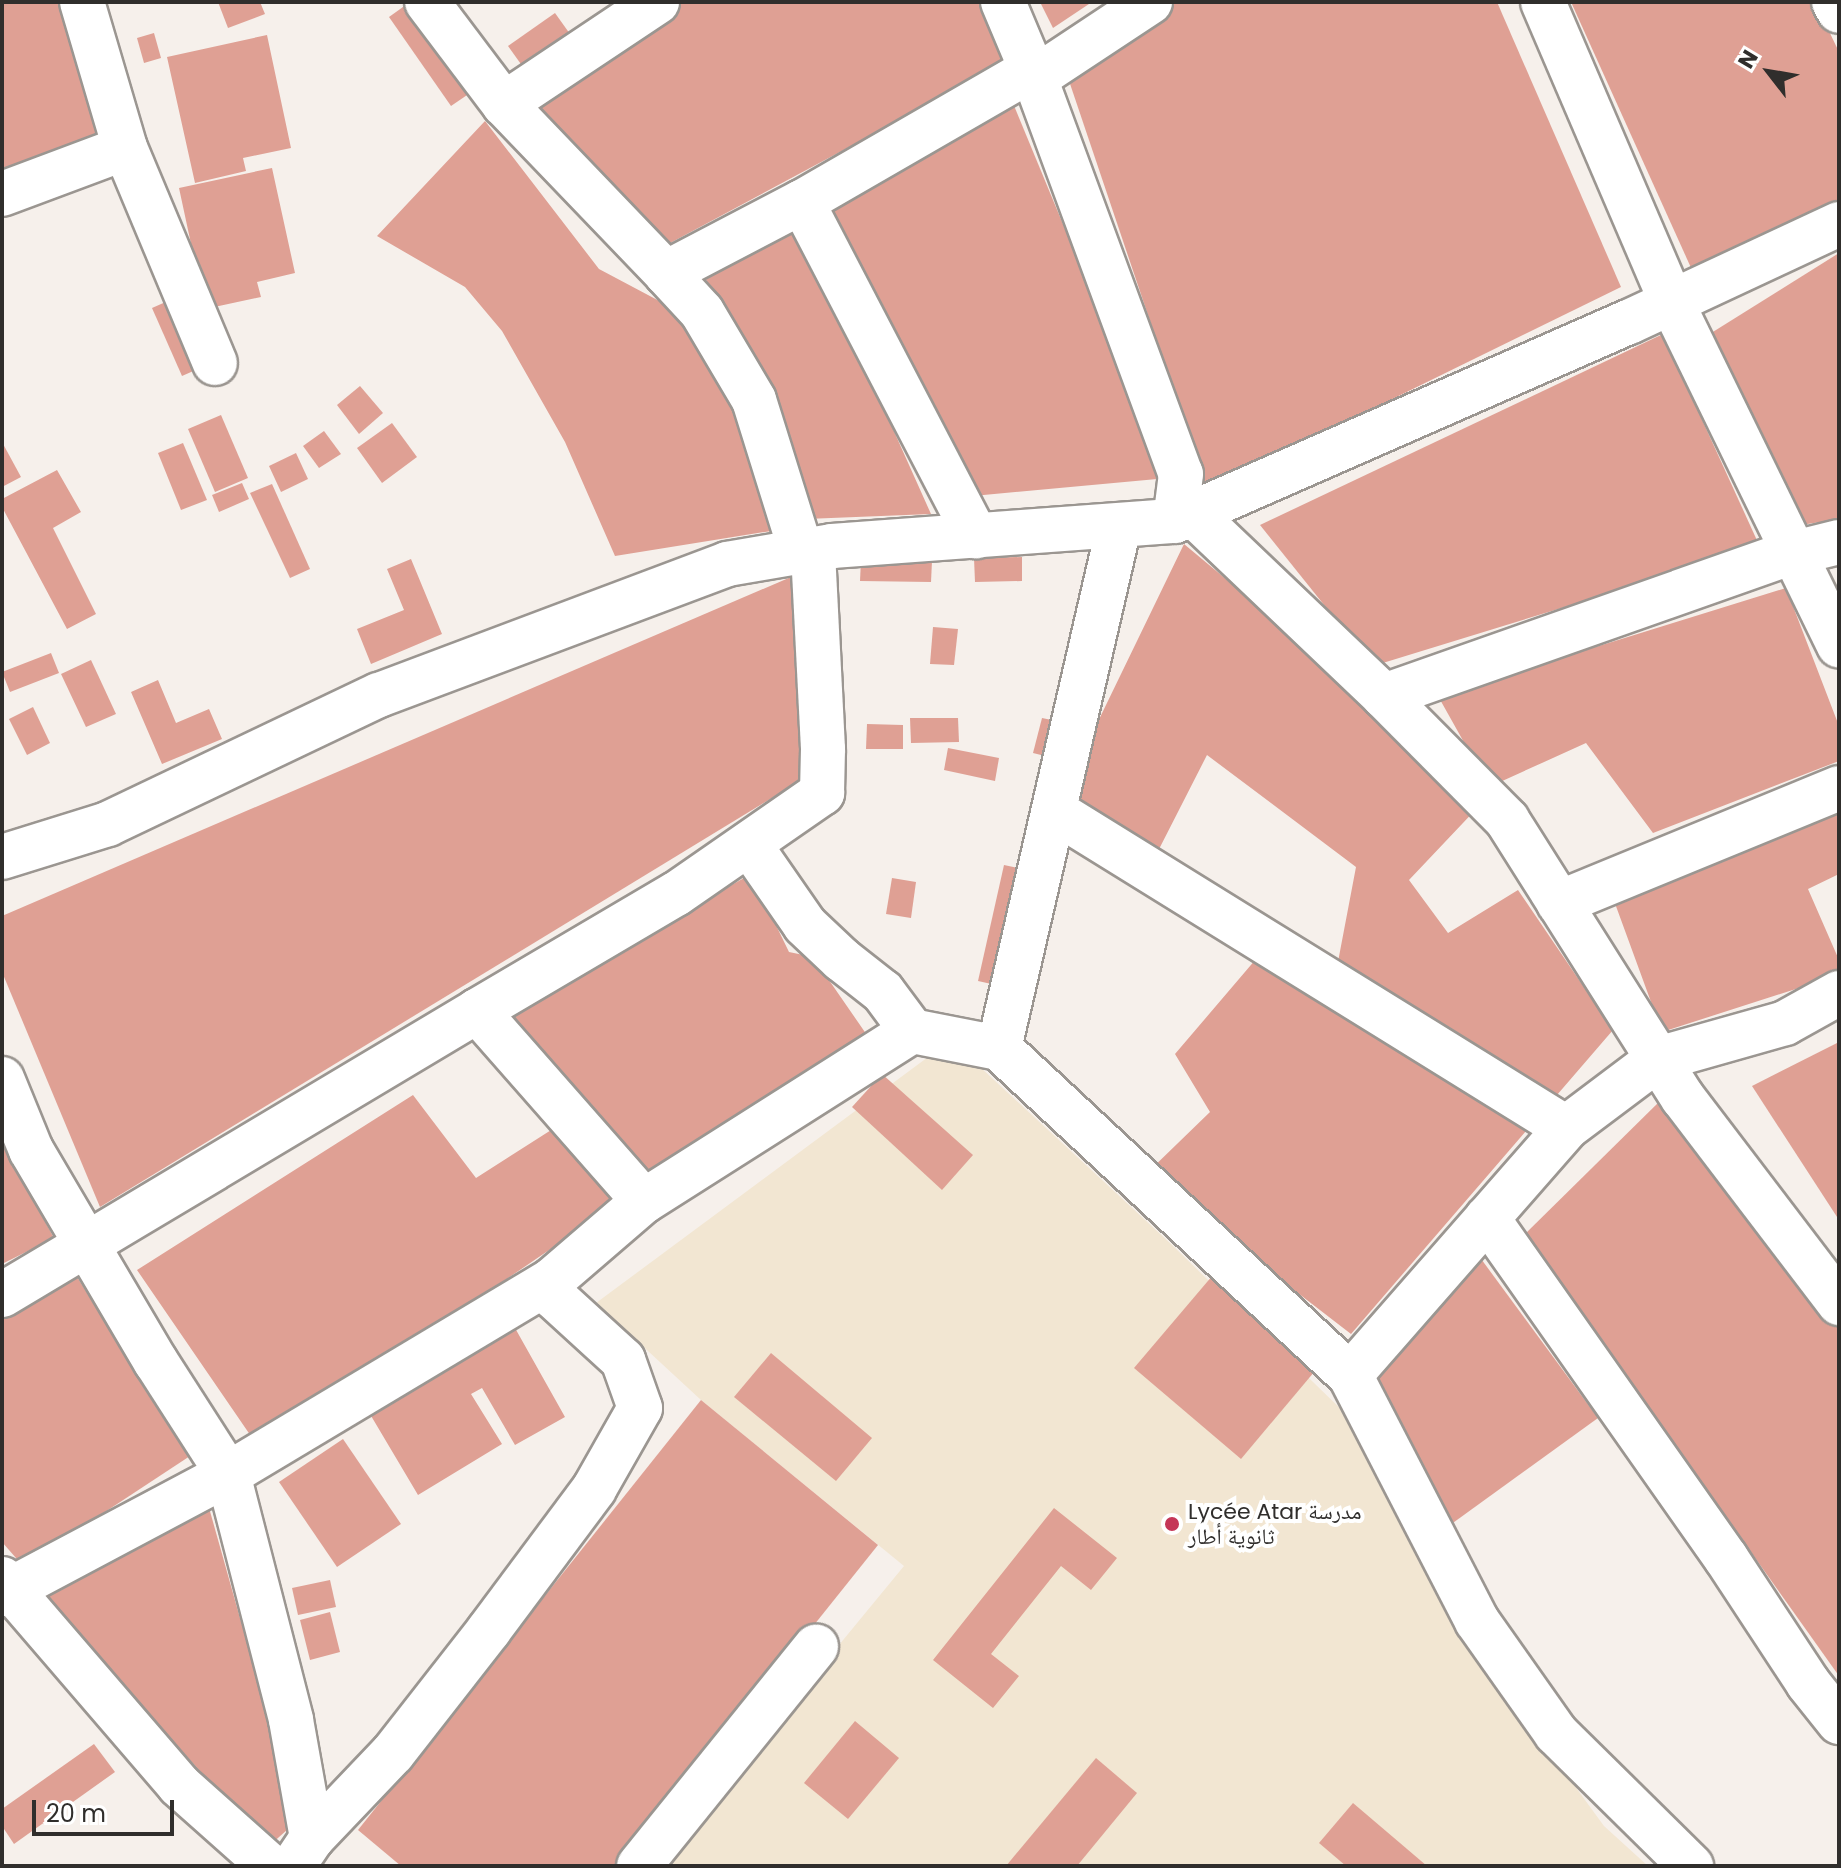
<!DOCTYPE html>
<meta charset="utf-8">
<style>
body{margin:0}
#map{position:relative;width:1841px;height:1868px;overflow:hidden;background:#f6f0eb;font-family:Poppins,"Noto Naskh Arabic",sans-serif}
div>[style]{position:absolute}
.education>*{inset:0;background:#f2e6d2}
.building>*{inset:0;background:#dfa094}
.roads{filter:drop-shadow(2px 0 #9b9691) drop-shadow(-2px 0 #9b9691) drop-shadow(0 2px #9b9691) drop-shadow(0 -2px #9b9691)}
.street>*{height:44px;margin:-22px;padding:0 22px;transform-origin:22px;border-radius:22px;background:#fff}
.secondary>*{height:44px;margin:-22px;padding:0 22px;transform-origin:22px;border-radius:22px;background:#fff}
.dots>*{width:22px;height:22px;translate:-50% -50%;box-sizing:border-box;border:4px solid #fff;border-radius:50%}
span{translate:-50% -50%;white-space:nowrap;text-align:center;line-height:1.15;-webkit-text-stroke:8px #fff;paint-order:stroke}
.poi-label{font-size:22px;color:#302e2c}
.left{translate:0 -50%;text-align:left}
.frame{position:absolute;inset:0;border:4px solid #302e2c;pointer-events:none}
.north{position:absolute;left:1729px;top:32px;width:80px;height:80px;-webkit-text-stroke:6px #fff;paint-order:stroke;rotate:301deg;font-size:22px;font-weight:700;line-height:32px;text-align:center;color:#302e2c}
.north::after{content:'';display:block;margin:auto;width:28px;height:36px;background:#302e2c;clip-path:polygon(50% 0,100% 100%,50% 72%,0 100%)}
.scale{position:absolute;left:32px;top:1800px;width:142px;height:36px;box-sizing:border-box;border:4px solid #302e2c;border-top:0;padding-left:10px;font-size:24px;line-height:28px;white-space:nowrap;color:#302e2c;-webkit-text-stroke:6px #fff;paint-order:stroke}
</style>
<div id="map">
<div class="education">
<i style="clip-path:polygon(951px 1040px,1171px 1244px,1347px 1415px,1463px 1633px,1604px 1826px,1648px 1866px,657px 1866px,904px 1566px,701px 1400px,596px 1303px)"></i>
</div>
<div class="building">
<i style="clip-path:polygon(2px 2px,73px 2px,116px 137px,2px 174px)"></i>
<i style="clip-path:polygon(218px 2px,260px 2px,265px 14px,228px 28px)"></i>
<i style="clip-path:polygon(410px 2px,473px 91px,451px 106px,389px 17px)"></i>
<i style="clip-path:polygon(680px 2px,991px 2px,1017px 57px,659px 249px,526px 102px)"></i>
<i style="clip-path:polygon(1040px 2px,1092px 2px,1053px 28px)"></i>
<i style="clip-path:polygon(1167px 2px,1497px 2px,1621px 287px,1207px 490px,1063px 63px)"></i>
<i style="clip-path:polygon(1571px 2px,1815px 2px,1839px 52px,1839px 199px,1692px 270px)"></i>
<i style="clip-path:polygon(555px 13px,575px 41px,528px 74px,508px 46px)"></i>
<i style="clip-path:polygon(154px 33px,161px 58px,144px 63px,137px 38px)"></i>
<i style="clip-path:polygon(267px 35px,291px 148px,243px 158px,246px 171px,195px 183px,167px 57px)"></i>
<i style="clip-path:polygon(1010px 96px,1168px 478px,973px 496px,821px 212px)"></i>
<i style="clip-path:polygon(485px 121px,599px 269px,697px 321px,754px 418px,783px 529px,615px 556px,565px 442px,502px 331px,465px 287px,377px 236px)"></i>
<i style="clip-path:polygon(272px 168px,295px 273px,257px 282px,261px 297px,205px 309px,179px 188px)"></i>
<i style="clip-path:polygon(802px 226px,931px 514px,806px 519px,765px 410px,705px 277px)"></i>
<i style="clip-path:polygon(1839px 253px,1839px 519px,1795px 526px,1708px 335px)"></i>
<i style="clip-path:polygon(177px 297px,207px 365px,182px 376px,152px 308px)"></i>
<i style="clip-path:polygon(1663px 334px,1760px 547px,1373px 666px,1260px 525px)"></i>
<i style="clip-path:polygon(360px 386px,383px 413px,359px 434px,337px 405px)"></i>
<i style="clip-path:polygon(221px 415px,248px 478px,215px 492px,188px 429px)"></i>
<i style="clip-path:polygon(392px 423px,417px 457px,382px 483px,357px 448px)"></i>
<i style="clip-path:polygon(324px 431px,341px 454px,319px 468px,303px 446px)"></i>
<i style="clip-path:polygon(2px 442px,21px 477px,2px 487px)"></i>
<i style="clip-path:polygon(183px 443px,207px 500px,181px 510px,158px 453px)"></i>
<i style="clip-path:polygon(296px 453px,308px 479px,281px 492px,269px 466px)"></i>
<i style="clip-path:polygon(57px 470px,81px 512px,53px 528px,96px 614px,67px 629px,2px 507px,2px 499px)"></i>
<i style="clip-path:polygon(242px 483px,249px 499px,219px 512px,212px 495px)"></i>
<i style="clip-path:polygon(272px 484px,310px 569px,290px 578px,250px 493px)"></i>
<i style="clip-path:polygon(1184px 544px,1384px 711px,1480px 805px,1409px 880px,1448px 933px,1518px 890px,1613px 1030px,1351px 1334px,1145px 1175px,1210px 1112px,1175px 1054px,1274px 938px,1337px 967px,1356px 867px,1207px 755px,1155px 857px,1072px 798px,1090px 738px)"></i>
<i style="clip-path:polygon(1022px 557px,1022px 581px,975px 582px,974px 558px)"></i>
<i style="clip-path:polygon(411px 559px,442px 634px,371px 664px,357px 629px,404px 610px,387px 569px)"></i>
<i style="clip-path:polygon(861px 560px,932px 561px,931px 582px,860px 581px)"></i>
<i style="clip-path:polygon(798px 574px,808px 776px,100px 1207px,2px 972px,2px 916px)"></i>
<i style="clip-path:polygon(1786px 588px,1839px 726px,1839px 761px,1653px 833px,1586px 743px,1489px 787px,1438px 696px)"></i>
<i style="clip-path:polygon(933px 627px,958px 629px,954px 665px,930px 664px)"></i>
<i style="clip-path:polygon(51px 653px,59px 673px,10px 692px,2px 672px)"></i>
<i style="clip-path:polygon(91px 660px,116px 714px,86px 727px,61px 674px)"></i>
<i style="clip-path:polygon(158px 680px,176px 723px,209px 709px,222px 739px,162px 764px,131px 692px)"></i>
<i style="clip-path:polygon(33px 707px,50px 743px,27px 755px,9px 719px)"></i>
<i style="clip-path:polygon(910px 718px,958px 718px,959px 742px,911px 743px)"></i>
<i style="clip-path:polygon(1042px 718px,1066px 723px,1057px 759px,1033px 753px)"></i>
<i style="clip-path:polygon(867px 724px,903px 725px,903px 749px,866px 749px)"></i>
<i style="clip-path:polygon(948px 748px,999px 758px,995px 781px,944px 770px)"></i>
<i style="clip-path:polygon(1839px 798px,1839px 874px,1808px 889px,1839px 960px,1839px 975px,1662px 1032px,1613px 898px)"></i>
<i style="clip-path:polygon(1004px 865px,1032px 871px,1005px 987px,978px 981px)"></i>
<i style="clip-path:polygon(751px 874px,789px 952px,813px 957px,869px 1038px,644px 1182px,499px 1017px)"></i>
<i style="clip-path:polygon(892px 878px,916px 882px,911px 918px,886px 914px)"></i>
<i style="clip-path:polygon(1839px 1042px,1839px 1220px,1752px 1086px)"></i>
<i style="clip-path:polygon(882px 1074px,973px 1155px,942px 1190px,852px 1107px)"></i>
<i style="clip-path:polygon(413px 1095px,476px 1178px,559px 1125px,621px 1201px,259px 1448px,137px 1270px)"></i>
<i style="clip-path:polygon(1662px 1099px,1839px 1328px,1839px 1676px,1525px 1234px)"></i>
<i style="clip-path:polygon(2px 1142px,54px 1238px,2px 1264px)"></i>
<i style="clip-path:polygon(1476px 1252px,1598px 1418px,1439px 1533px,1368px 1384px)"></i>
<i style="clip-path:polygon(72px 1269px,190px 1456px,23px 1566px,2px 1542px,2px 1320px)"></i>
<i style="clip-path:polygon(1213px 1275px,1320px 1365px,1241px 1459px,1134px 1368px)"></i>
<i style="clip-path:polygon(515px 1328px,565px 1417px,515px 1445px,482px 1388px,471px 1394px,502px 1444px,418px 1495px,364px 1404px,465px 1357px)"></i>
<i style="clip-path:polygon(771px 1353px,872px 1438px,836px 1481px,734px 1397px)"></i>
<i style="clip-path:polygon(701px 1400px,878px 1545px,621px 1866px,401px 1866px,358px 1830px)"></i>
<i style="clip-path:polygon(343px 1439px,401px 1524px,337px 1567px,279px 1482px)"></i>
<i style="clip-path:polygon(206px 1497px,297px 1821px,269px 1846px,41px 1598px)"></i>
<i style="clip-path:polygon(1054px 1508px,1117px 1558px,1091px 1590px,1061px 1566px,991px 1654px,1019px 1676px,993px 1708px,933px 1660px)"></i>
<i style="clip-path:polygon(330px 1580px,336px 1607px,298px 1615px,292px 1588px)"></i>
<i style="clip-path:polygon(330px 1612px,340px 1652px,310px 1660px,300px 1620px)"></i>
<i style="clip-path:polygon(855px 1721px,899px 1758px,848px 1819px,804px 1783px)"></i>
<i style="clip-path:polygon(94px 1744px,115px 1772px,14px 1844px,2px 1826px,2px 1809px)"></i>
<i style="clip-path:polygon(1096px 1758px,1137px 1793px,1077px 1866px,1006px 1866px)"></i>
<i style="clip-path:polygon(1353px 1803px,1427px 1866px,1346px 1866px,1319px 1843px)"></i>
</div>
<div class="roads">
<div class="street">
<i style="left:427px;top:2px;width:128px;rotate:53deg"></i>
<i style="left:504px;top:104px;width:234px;rotate:46.2deg"></i>
<i style="left:666px;top:273px;width:153px;rotate:-27.6deg"></i>
<i style="left:802px;top:202px;width:264px;rotate:-30deg"></i>
<i style="left:1003px;top:2px;width:82px;rotate:67.2deg"></i>
<i style="left:1035px;top:78px;width:422px;rotate:69.8deg"></i>
<i style="left:1181px;top:474px;width:47px;rotate:97.3deg"></i>
<i style="left:1543px;top:2px;width:327px;rotate:66.8deg"></i>
<i style="left:1672px;top:303px;width:381px;rotate:64deg"></i>
<i style="left:1834px;top:2px;width:10px;rotate:61deg"></i>
<i style="left:1035px;top:78px;width:138px;rotate:-33.5deg"></i>
<i style="left:504px;top:104px;width:184px;rotate:-33.7deg"></i>
<i style="left:125px;top:148px;width:233px;rotate:67.3deg"></i>
<i style="left:2px;top:194px;width:131px;rotate:-20.5deg"></i>
<i style="left:125px;top:148px;width:152px;rotate:-106.4deg"></i>
<i style="left:802px;top:202px;width:377px;rotate:62.5deg"></i>
<i style="left:666px;top:273px;width:53px;rotate:47.3deg"></i>
<i style="left:702px;top:312px;width:102px;rotate:59.4deg"></i>
<i style="left:754px;top:400px;width:158px;rotate:72.7deg"></i>
<i style="left:1193px;top:514px;width:264px;rotate:43.6deg"></i>
<i style="left:1384px;top:696px;width:422px;rotate:-19.4deg"></i>
<i style="left:1782px;top:556px;width:59px;rotate:-13.8deg"></i>
<i style="left:1384px;top:696px;width:175px;rotate:45.2deg"></i>
<i style="left:1507px;top:820px;width:329px;rotate:57.7deg"></i>
<i style="left:1683px;top:1098px;width:258px;rotate:52.7deg"></i>
<i style="left:1054px;top:811px;width:602px;rotate:31.76deg"></i>
<i style="left:749px;top:844px;width:98px;rotate:55.3deg"></i>
<i style="left:805px;top:925px;width:50px;rotate:43.4deg"></i>
<i style="left:841px;top:959px;width:53px;rotate:38.2deg"></i>
<i style="left:883px;top:992px;width:49px;rotate:53.4deg"></i>
<i style="left:912px;top:1031px;width:317px;rotate:147.6deg"></i>
<i style="left:644px;top:1201px;width:253px;rotate:-131.3deg"></i>
<i style="left:477px;top:1011px;width:231px;rotate:-30.5deg"></i>
<i style="left:676px;top:894px;width:178px;rotate:-34.7deg"></i>
<i style="left:822px;top:793px;width:44px;rotate:-88.7deg"></i>
<i style="left:823px;top:749px;width:199px;rotate:-92.9deg"></i>
<i style="left:2px;top:857px;width:111px;rotate:-17.3deg"></i>
<i style="left:108px;top:824px;width:300px;rotate:-25.5deg"></i>
<i style="left:379px;top:695px;width:372px;rotate:-20.6deg"></i>
<i style="left:727px;top:564px;width:107px;rotate:-9.7deg"></i>
<i style="left:832px;top:546px;width:344px;rotate:-4.2deg"></i>
<i style="left:1175px;top:521px;width:496px;rotate:-23.7deg"></i>
<i style="left:1629px;top:322px;width:232px;rotate:-25deg"></i>
<i style="left:1559px;top:903px;width:303px;rotate:-22.3deg"></i>
<i style="left:912px;top:1031px;width:89px;rotate:11.1deg"></i>
<i style="left:999px;top:1048px;width:536px;rotate:-77.05deg"></i>
<i style="left:999px;top:1048px;width:480px;rotate:43deg"></i>
<i style="left:1350px;top:1375px;width:277px;rotate:62.7deg"></i>
<i style="left:1477px;top:1621px;width:137px;rotate:54.8deg"></i>
<i style="left:1556px;top:1733px;width:190px;rotate:44.6deg"></i>
<i style="left:2px;top:1079px;width:77px;rotate:67.8deg"></i>
<i style="left:31px;top:1150px;width:246px;rotate:59.5deg"></i>
<i style="left:156px;top:1362px;width:133px;rotate:57.3deg"></i>
<i style="left:228px;top:1474px;width:254px;rotate:75.6deg"></i>
<i style="left:291px;top:1720px;width:120px;rotate:79.9deg"></i>
<i style="left:312px;top:1838px;width:34px;rotate:124deg"></i>
<i style="left:1487px;top:1218px;width:416px;rotate:54.9deg"></i>
<i style="left:1726px;top:1558px;width:149px;rotate:56.7deg"></i>
<i style="left:1808px;top:1683px;width:50px;rotate:51.5deg"></i>
<i style="left:2px;top:1295px;width:553px;rotate:-30.87deg"></i>
<i style="left:1350px;top:1375px;width:328px;rotate:-48.8deg"></i>
<i style="left:1566px;top:1128px;width:115px;rotate:-36.9deg"></i>
<i style="left:1658px;top:1059px;width:132px;rotate:-15.8deg"></i>
<i style="left:1785px;top:1023px;width:62px;rotate:-29.1deg"></i>
<i style="left:2px;top:1594px;width:256px;rotate:-28deg"></i>
<i style="left:228px;top:1474px;width:378px;rotate:-30.9deg"></i>
<i style="left:312px;top:1838px;width:117px;rotate:-46.4deg"></i>
<i style="left:393px;top:1753px;width:156px;rotate:-52deg"></i>
<i style="left:489px;top:1630px;width:176px;rotate:-53.3deg"></i>
<i style="left:594px;top:1489px;width:93px;rotate:-60.4deg"></i>
<i style="left:640px;top:1408px;width:51px;rotate:-109.5deg"></i>
<i style="left:623px;top:1360px;width:93px;rotate:-137.6deg"></i>
<i style="left:554px;top:1297px;width:17px;rotate:-97deg"></i>
<i style="left:552px;top:1280px;width:121px;rotate:-40.7deg"></i>
<i style="left:639px;top:1866px;width:282px;rotate:-51.1deg"></i>
</div>
<div class="secondary">
<i style="left:2px;top:1579px;width:272px;rotate:49.3deg"></i>
<i style="left:179px;top:1785px;width:122px;rotate:41.7deg"></i>
</div>
</div>
<div class="dots">
<i style="left:1172px;top:1524px;background:#c53657"></i>
</div>
<div class="poi-label">
<span class="left" style="left:1188px;top:1524px">Lycée Atar مدرسة<br>ثانوية أطار</span>
</div>
<div class="frame"></div>
<div class="north">N</div>
<div class="scale">20 m</div>
</div>
